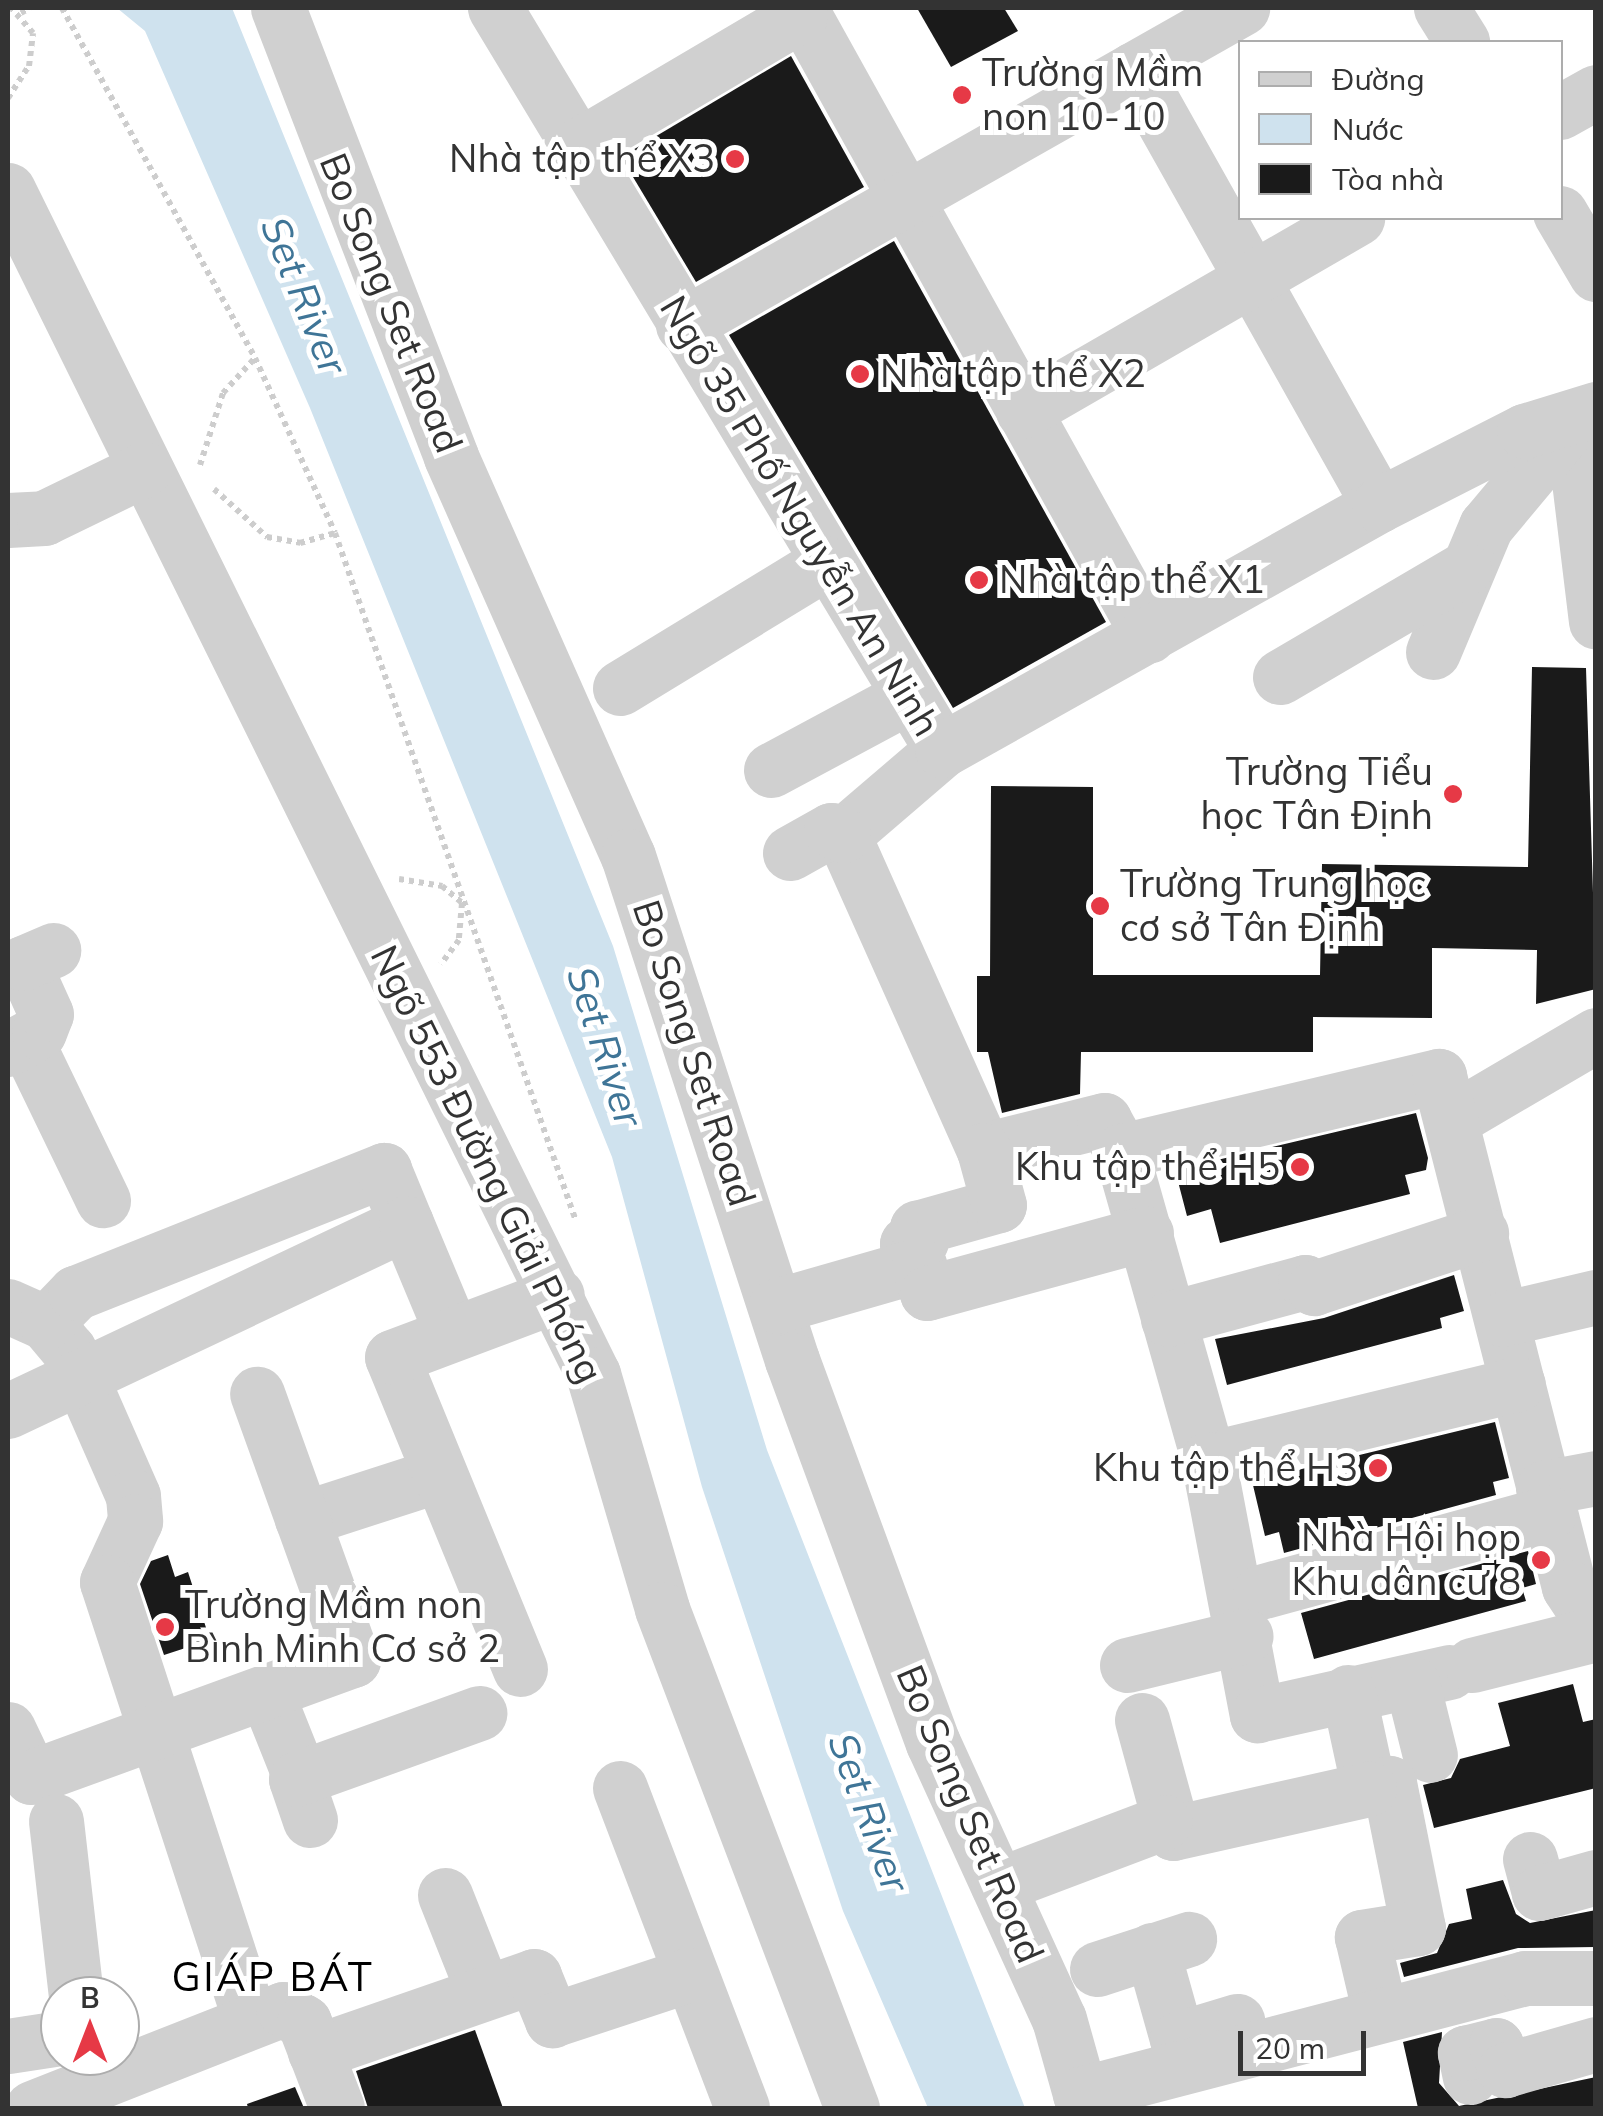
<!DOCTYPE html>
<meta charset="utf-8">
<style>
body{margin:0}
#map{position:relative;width:1603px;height:2116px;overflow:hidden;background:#fff;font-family:Mulish,sans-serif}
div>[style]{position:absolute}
.water>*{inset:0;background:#cfe2ee}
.building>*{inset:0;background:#1a1a1a}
.path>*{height:6px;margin-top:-3px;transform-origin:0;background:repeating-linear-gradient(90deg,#cdcdcd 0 5px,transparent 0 10px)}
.minor>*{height:55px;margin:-27.5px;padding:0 27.5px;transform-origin:27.5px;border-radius:27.5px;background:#d0d0d0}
.dots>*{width:28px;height:28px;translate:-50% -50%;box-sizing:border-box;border:5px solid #fff;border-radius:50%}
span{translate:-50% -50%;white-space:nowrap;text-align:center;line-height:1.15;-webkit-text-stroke:10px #fff;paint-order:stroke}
.poi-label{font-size:38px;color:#333}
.left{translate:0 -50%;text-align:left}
.right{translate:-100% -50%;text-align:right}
.street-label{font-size:38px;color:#333}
.water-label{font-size:40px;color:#3f7597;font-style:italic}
.neighbourhood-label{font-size:40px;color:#000;letter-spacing:2.5px}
.frame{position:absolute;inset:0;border:10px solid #333;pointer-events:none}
.legend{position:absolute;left:1238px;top:40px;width:325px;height:180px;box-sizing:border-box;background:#fff;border:2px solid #adadad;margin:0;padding:12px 18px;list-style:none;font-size:30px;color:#333}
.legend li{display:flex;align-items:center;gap:20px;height:50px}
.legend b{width:50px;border:2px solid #adadad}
.north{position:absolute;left:40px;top:1976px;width:100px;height:100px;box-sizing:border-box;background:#fff;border:2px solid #adadad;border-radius:50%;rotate:0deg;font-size:28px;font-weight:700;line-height:40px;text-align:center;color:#333}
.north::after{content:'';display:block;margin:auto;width:35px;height:45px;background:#e63946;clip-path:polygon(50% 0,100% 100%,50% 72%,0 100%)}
.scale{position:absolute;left:1238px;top:2031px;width:128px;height:45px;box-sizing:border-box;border:5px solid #333;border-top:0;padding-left:12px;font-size:30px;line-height:35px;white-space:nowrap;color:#333;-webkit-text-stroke:8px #fff;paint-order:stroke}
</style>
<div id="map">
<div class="water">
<i style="clip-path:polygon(117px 8px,232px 8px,613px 946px,767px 1450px,1025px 2108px,928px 2108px,843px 1911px,702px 1487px,612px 1157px,310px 408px,145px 31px)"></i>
</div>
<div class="building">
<i style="clip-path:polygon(917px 8px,1004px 8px,1018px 31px,951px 67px)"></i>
<i style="clip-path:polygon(791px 56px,864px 187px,696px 282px,621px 157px)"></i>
<i style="clip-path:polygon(894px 241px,1106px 622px,953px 708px,729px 335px)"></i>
<i style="clip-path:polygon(1532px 667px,1586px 668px,1596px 989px,1536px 1004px,1537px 950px,1432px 948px,1432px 1018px,1313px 1017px,1313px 1052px,1081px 1052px,1080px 1094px,1002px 1113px,988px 1052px,977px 1052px,977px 976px,990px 976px,991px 786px,1093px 787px,1093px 975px,1320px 975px,1322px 864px,1528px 867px)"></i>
<i style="clip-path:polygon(1416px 1113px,1428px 1158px,1426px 1170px,1405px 1175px,1410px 1194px,1220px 1243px,1211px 1209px,1187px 1216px,1175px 1170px)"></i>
<i style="clip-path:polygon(1454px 1275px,1464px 1311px,1440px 1318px,1442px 1328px,1227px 1385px,1215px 1339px,1324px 1318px)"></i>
<i style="clip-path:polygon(1495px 1422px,1509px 1478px,1493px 1482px,1496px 1495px,1284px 1553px,1279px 1532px,1265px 1536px,1252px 1481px)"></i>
<i style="clip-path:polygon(1528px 1551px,1536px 1584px,1522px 1588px,1526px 1601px,1314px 1659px,1301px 1613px)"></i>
<i style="clip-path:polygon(168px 1555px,175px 1577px,188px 1572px,210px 1640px,164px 1655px,140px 1584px,151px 1561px)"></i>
<i style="clip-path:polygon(1573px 1684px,1583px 1722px,1596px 1719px,1596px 1788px,1434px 1828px,1423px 1785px,1451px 1778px,1460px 1759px,1510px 1746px,1498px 1703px)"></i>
<i style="clip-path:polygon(1503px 1880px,1516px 1914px,1530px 1923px,1596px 1910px,1596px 1947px,1518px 1948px,1404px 1977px,1400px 1963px,1437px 1953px,1449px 1924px,1472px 1919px,1466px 1889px)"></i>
<i style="clip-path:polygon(475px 2030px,503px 2108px,368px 2108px,356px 2071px)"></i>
<i style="clip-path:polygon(1442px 2032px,1439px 2083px,1459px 2106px,1596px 2077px,1596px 2108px,1418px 2108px,1403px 2042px)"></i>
<i style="clip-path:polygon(295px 2087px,304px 2108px,248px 2108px,247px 2104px)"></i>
</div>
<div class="path">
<i style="left:62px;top:8px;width:400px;rotate:61.1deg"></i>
<i style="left:255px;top:358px;width:192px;rotate:65.4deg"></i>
<i style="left:335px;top:533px;width:729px;rotate:70.7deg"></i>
<i style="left:21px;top:13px;width:10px;rotate:-29deg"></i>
<i style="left:8px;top:98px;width:38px;rotate:-57deg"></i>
<i style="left:29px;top:66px;width:33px;rotate:-83deg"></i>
<i style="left:33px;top:33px;width:33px;rotate:-131deg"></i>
<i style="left:200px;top:465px;width:76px;rotate:-72.3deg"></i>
<i style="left:223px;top:393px;width:47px;rotate:-47.6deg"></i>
<i style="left:214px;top:489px;width:72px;rotate:42.2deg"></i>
<i style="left:267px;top:537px;width:34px;rotate:10deg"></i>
<i style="left:300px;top:543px;width:36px;rotate:-16deg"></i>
<i style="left:399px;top:879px;width:44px;rotate:9.2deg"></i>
<i style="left:442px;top:886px;width:26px;rotate:40deg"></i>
<i style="left:462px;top:903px;width:37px;rotate:95deg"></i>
<i style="left:459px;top:940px;width:30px;rotate:127deg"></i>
</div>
<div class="minor">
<i style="left:278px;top:8px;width:481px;rotate:68.9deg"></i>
<i style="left:451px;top:457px;width:436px;rotate:66.1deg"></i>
<i style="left:628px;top:856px;width:530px;rotate:71.98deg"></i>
<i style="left:792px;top:1360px;width:408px;rotate:69.8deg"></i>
<i style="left:933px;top:1743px;width:303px;rotate:65.5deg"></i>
<i style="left:1059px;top:2019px;width:92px;rotate:74.3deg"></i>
<i style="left:495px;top:8px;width:866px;rotate:58.93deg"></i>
<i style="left:800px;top:8px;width:718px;rotate:60.94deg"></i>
<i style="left:1441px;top:8px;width:40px;rotate:58deg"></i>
<i style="left:1134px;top:69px;width:500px;rotate:60.67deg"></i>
<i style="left:1560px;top:112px;width:41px;rotate:-29.1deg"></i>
<i style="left:578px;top:146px;width:258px;rotate:-30.5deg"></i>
<i style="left:8px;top:190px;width:1321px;rotate:63.71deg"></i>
<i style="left:593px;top:1374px;width:245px;rotate:73.6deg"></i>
<i style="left:662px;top:1609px;width:534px;rotate:69.16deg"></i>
<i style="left:1560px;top:213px;width:71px;rotate:59.5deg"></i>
<i style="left:683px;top:325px;width:643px;rotate:-29.56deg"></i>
<i style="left:1023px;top:411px;width:386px;rotate:-30deg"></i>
<i style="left:1572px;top:423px;width:200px;rotate:83.1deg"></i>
<i style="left:8px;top:520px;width:36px;rotate:-3deg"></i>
<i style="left:44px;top:518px;width:112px;rotate:-25.9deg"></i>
<i style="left:1433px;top:652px;width:137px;rotate:-67.2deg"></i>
<i style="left:1486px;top:526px;width:134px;rotate:-50.1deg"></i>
<i style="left:1280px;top:677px;width:213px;rotate:-30.4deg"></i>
<i style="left:620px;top:688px;width:240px;rotate:-31.4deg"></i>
<i style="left:771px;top:770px;width:157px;rotate:-28.2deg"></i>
<i style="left:843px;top:835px;width:345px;rotate:65.9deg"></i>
<i style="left:984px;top:1150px;width:124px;rotate:-14deg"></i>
<i style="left:1104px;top:1120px;width:35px;rotate:61deg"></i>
<i style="left:1121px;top:1151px;width:320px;rotate:74.2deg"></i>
<i style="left:1208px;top:1459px;width:261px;rotate:79.2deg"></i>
<i style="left:1257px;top:1715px;width:197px;rotate:-12.6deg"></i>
<i style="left:843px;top:835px;width:130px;rotate:-40.6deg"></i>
<i style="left:942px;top:750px;width:501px;rotate:-29.28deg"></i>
<i style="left:1379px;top:505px;width:163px;rotate:-27deg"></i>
<i style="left:1524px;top:431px;width:75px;rotate:-17deg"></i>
<i style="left:790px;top:853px;width:47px;rotate:-29.3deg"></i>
<i style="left:831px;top:830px;width:13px;rotate:23deg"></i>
<i style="left:26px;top:1041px;width:177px;rotate:64.2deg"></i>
<i style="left:8px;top:1049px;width:35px;rotate:-29deg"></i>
<i style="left:39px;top:1032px;width:19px;rotate:-69deg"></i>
<i style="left:46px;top:1014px;width:56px;rotate:-114.3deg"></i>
<i style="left:23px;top:963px;width:33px;rotate:-23deg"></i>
<i style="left:1453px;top:1119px;width:166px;rotate:-30.4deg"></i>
<i style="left:1121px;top:1151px;width:327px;rotate:-13.3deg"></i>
<i style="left:1439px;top:1076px;width:527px;rotate:75.73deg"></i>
<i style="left:1569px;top:1587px;width:49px;rotate:56.6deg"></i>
<i style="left:912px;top:1267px;width:24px;rotate:-102deg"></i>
<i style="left:907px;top:1244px;width:14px;rotate:-12deg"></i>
<i style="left:921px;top:1241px;width:14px;rotate:-107deg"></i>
<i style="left:917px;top:1228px;width:85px;rotate:-15.7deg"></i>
<i style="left:999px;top:1205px;width:57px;rotate:-105.3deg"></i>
<i style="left:8px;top:1306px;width:42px;rotate:24.1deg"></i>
<i style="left:46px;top:1323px;width:35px;rotate:50deg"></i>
<i style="left:69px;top:1350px;width:159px;rotate:66.3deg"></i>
<i style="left:133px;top:1496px;width:25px;rotate:85deg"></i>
<i style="left:135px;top:1521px;width:67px;rotate:114.7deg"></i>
<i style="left:107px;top:1582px;width:461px;rotate:71.9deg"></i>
<i style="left:776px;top:1306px;width:149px;rotate:-16deg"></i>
<i style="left:919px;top:1265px;width:29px;rotate:74deg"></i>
<i style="left:927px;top:1293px;width:227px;rotate:-15.3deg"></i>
<i style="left:1168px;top:1319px;width:142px;rotate:-15.1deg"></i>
<i style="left:1305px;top:1282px;width:11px;rotate:34deg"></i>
<i style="left:1314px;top:1288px;width:176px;rotate:-18.2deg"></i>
<i style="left:1502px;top:1319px;width:97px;rotate:-13.2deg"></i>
<i style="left:46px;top:1323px;width:42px;rotate:-46deg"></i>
<i style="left:75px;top:1293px;width:333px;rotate:-21.7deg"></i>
<i style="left:384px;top:1170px;width:57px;rotate:67.5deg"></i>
<i style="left:8px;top:1411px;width:440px;rotate:-25.3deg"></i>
<i style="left:406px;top:1223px;width:119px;rotate:67.3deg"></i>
<i style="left:1233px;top:1453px;width:293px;rotate:-13.6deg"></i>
<i style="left:1543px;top:1488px;width:54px;rotate:-10.7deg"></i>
<i style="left:302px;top:1519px;width:140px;rotate:-17.9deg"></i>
<i style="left:1260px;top:1592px;width:300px;rotate:-15.3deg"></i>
<i style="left:1127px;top:1665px;width:122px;rotate:-13.7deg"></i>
<i style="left:1472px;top:1665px;width:128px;rotate:-14deg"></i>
<i style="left:520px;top:1669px;width:337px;rotate:-112.3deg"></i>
<i style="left:392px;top:1357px;width:176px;rotate:-20.6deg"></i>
<i style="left:1412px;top:1683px;width:74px;rotate:76deg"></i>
<i style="left:266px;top:1692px;width:92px;rotate:68.2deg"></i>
<i style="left:1348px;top:1692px;width:99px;rotate:77.8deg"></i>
<i style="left:1369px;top:1789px;width:21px;rotate:-17deg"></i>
<i style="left:1389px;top:1783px;width:148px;rotate:78.7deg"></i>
<i style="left:1418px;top:1928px;width:57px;rotate:170.9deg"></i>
<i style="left:1362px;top:1937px;width:79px;rotate:76.8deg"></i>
<i style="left:1142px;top:1720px;width:117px;rotate:74.7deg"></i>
<i style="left:1173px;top:1833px;width:201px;rotate:-12.7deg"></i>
<i style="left:8px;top:1729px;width:53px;rotate:64.4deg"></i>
<i style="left:31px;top:1777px;width:343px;rotate:-20deg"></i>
<i style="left:353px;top:1660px;width:283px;rotate:-109.8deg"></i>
<i style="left:620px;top:1788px;width:342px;rotate:69.1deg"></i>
<i style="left:310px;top:1820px;width:43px;rotate:-108.9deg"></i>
<i style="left:296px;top:1779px;width:195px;rotate:-19.8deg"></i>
<i style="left:56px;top:1821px;width:176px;rotate:83.5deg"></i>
<i style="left:1530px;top:1859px;width:35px;rotate:75deg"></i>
<i style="left:1539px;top:1893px;width:59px;rotate:-15.7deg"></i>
<i style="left:998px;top:1885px;width:178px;rotate:-20.7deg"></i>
<i style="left:445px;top:1895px;width:105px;rotate:68.3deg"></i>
<i style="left:1152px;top:1950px;width:92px;rotate:74.3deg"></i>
<i style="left:1177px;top:2039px;width:63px;rotate:-16.7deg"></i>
<i style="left:1097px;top:1969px;width:97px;rotate:-18.1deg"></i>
<i style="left:8px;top:2046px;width:53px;rotate:-8.7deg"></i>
<i style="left:315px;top:2052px;width:232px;rotate:-19.1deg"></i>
<i style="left:534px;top:1976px;width:48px;rotate:67.8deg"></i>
<i style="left:552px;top:2020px;width:143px;rotate:-18.3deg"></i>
<i style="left:1470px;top:2077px;width:25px;rotate:-102deg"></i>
<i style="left:1465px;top:2053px;width:32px;rotate:-14deg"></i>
<i style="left:1496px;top:2045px;width:27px;rotate:70deg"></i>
<i style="left:1505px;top:2070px;width:95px;rotate:-15.9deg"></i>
<i style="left:1080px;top:2094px;width:460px;rotate:-14.6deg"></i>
<i style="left:1525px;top:1978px;width:71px"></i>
<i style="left:32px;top:2108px;width:270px;rotate:-21.5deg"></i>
<i style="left:283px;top:2009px;width:25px;rotate:32deg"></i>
<i style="left:304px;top:2022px;width:92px;rotate:69deg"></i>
</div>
<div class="dots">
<i style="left:962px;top:95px;background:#e63946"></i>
<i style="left:735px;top:159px;background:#e63946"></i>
<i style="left:860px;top:374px;background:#e63946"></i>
<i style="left:979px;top:580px;background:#e63946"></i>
<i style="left:1453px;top:794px;background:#e63946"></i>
<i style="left:1100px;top:906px;background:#e63946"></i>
<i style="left:1300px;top:1167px;background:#e63946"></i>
<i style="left:1378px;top:1468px;background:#e63946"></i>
<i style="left:1541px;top:1560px;background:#e63946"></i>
<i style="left:165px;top:1627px;background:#e63946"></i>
</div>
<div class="poi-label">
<span class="left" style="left:982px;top:95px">Trường Mầm<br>non 10-10</span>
<span class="right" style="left:715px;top:159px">Nhà tập thể X3</span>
<span class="left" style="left:880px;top:374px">Nhà tập thể X2</span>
<span class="left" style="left:999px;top:580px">Nhà tập thể X1</span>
<span class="right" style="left:1433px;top:794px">Trường Tiểu<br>học Tân Định</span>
<span class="left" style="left:1120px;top:906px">Trường Trung học<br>cơ sở Tân Định</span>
<span class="right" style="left:1280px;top:1167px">Khu tập thể H5</span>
<span class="right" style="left:1358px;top:1468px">Khu tập thể H3</span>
<span class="right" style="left:1521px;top:1560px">Nhà Hội họp<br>Khu dân cư 8</span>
<span class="left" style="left:185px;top:1627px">Trường Mầm non<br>Bình Minh Cơ sở 2</span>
</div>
<div class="street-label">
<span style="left:391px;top:303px;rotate:68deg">Bo Song Set Road</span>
<span style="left:800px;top:516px;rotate:59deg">Ngõ 35 Phố Nguyễn An Ninh</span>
<span style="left:694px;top:1053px;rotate:72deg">Bo Song Set Road</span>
<span style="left:487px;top:1164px;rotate:64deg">Ngõ 553 Đường Giải Phóng</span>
<span style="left:970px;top:1814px;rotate:67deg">Bo Song Set Road</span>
</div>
<div class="water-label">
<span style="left:305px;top:295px;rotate:68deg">Set River</span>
<span style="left:606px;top:1046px;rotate:72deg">Set River</span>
<span style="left:870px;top:1812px;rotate:70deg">Set River</span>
</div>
<div class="neighbourhood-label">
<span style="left:273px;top:1976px">GIÁP BÁT</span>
</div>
<div class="frame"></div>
<ul class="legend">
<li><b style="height:12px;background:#d0d0d0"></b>Đường</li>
<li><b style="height:28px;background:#cfe2ee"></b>Nước</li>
<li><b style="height:28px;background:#1a1a1a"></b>Tòa nhà</li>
</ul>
<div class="north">B</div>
<div class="scale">20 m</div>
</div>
